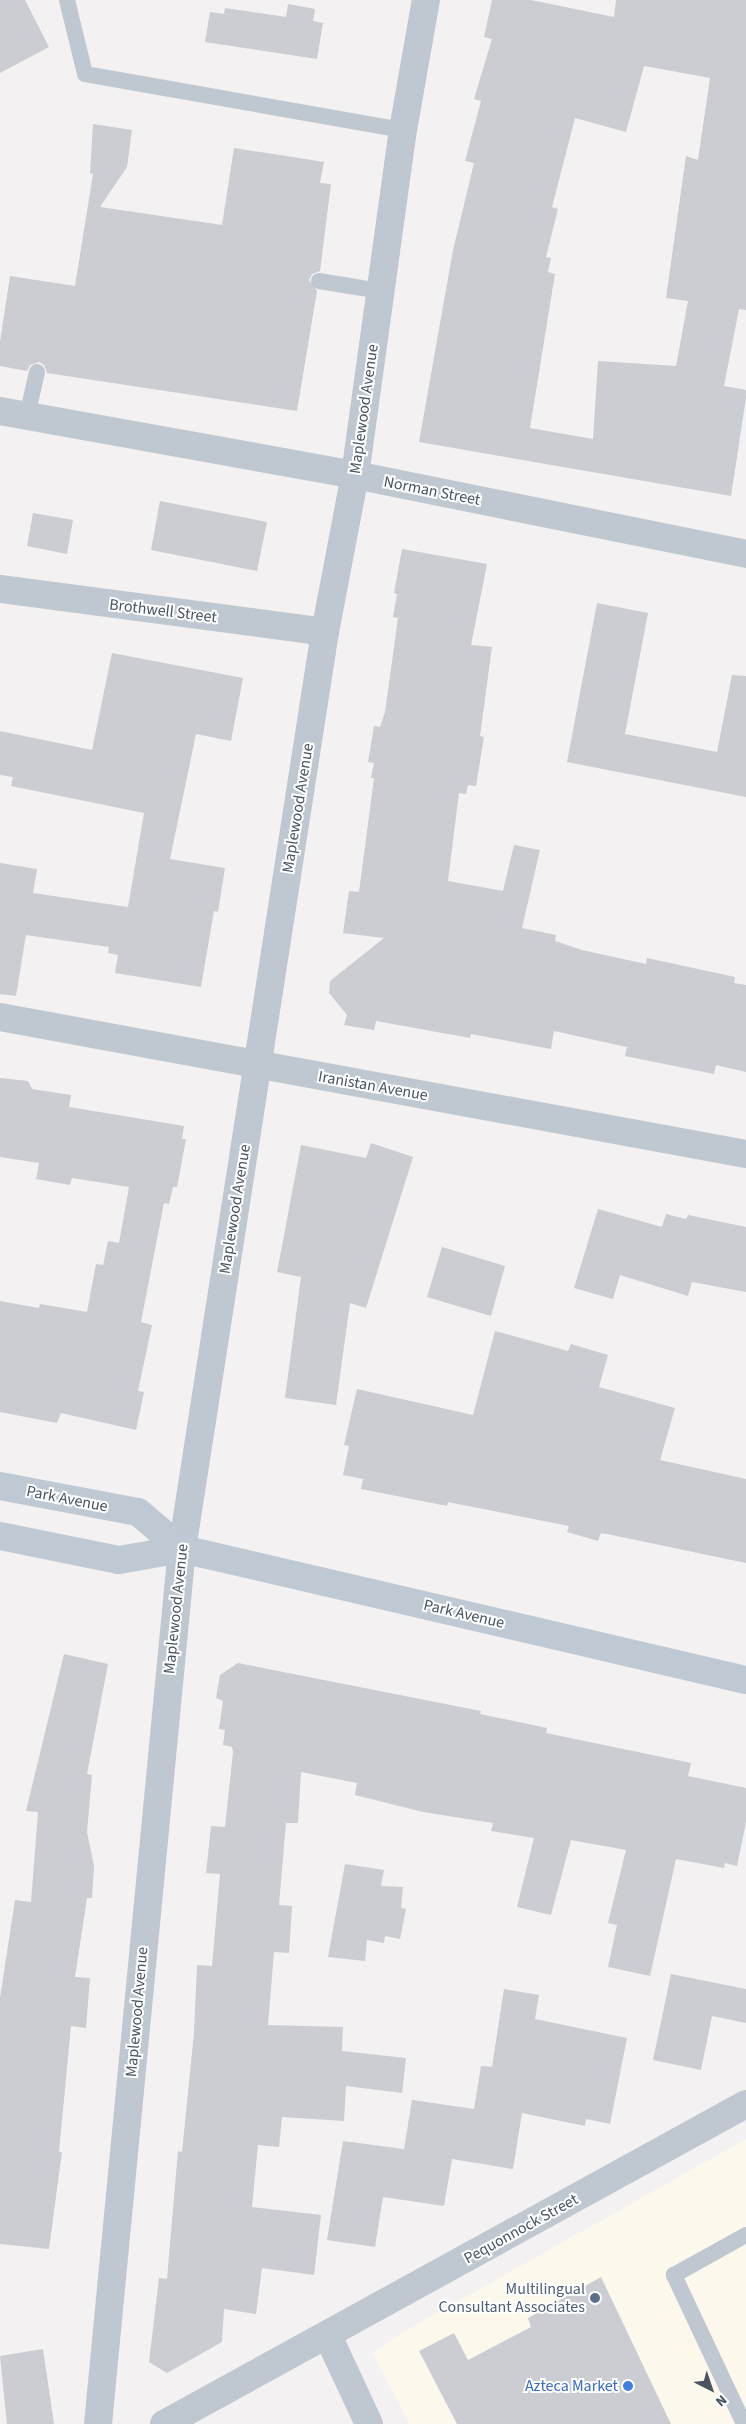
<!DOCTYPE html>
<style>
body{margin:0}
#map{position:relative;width:746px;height:2424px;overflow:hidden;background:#f3f1f1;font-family:"Source Sans 3",sans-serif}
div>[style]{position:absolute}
.commercial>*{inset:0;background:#fdf8ec}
.building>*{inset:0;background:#cbcdd3}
.service>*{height:16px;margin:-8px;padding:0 8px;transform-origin:8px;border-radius:8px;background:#bfc8d0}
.minor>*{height:28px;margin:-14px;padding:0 14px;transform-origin:14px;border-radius:14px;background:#bfc8d0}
.tertiary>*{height:28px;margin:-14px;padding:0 14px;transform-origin:14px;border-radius:14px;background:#bfc8d0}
.secondary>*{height:28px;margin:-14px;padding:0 14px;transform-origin:14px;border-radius:14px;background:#bfc9d4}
.dots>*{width:14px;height:14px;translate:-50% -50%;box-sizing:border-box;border:2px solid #fff;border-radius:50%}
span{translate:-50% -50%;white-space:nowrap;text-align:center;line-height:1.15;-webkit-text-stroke:4px #fff;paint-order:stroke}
.street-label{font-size:16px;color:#48545f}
.service-label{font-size:16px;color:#4e5e75}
.right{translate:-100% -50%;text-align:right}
.shop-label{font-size:16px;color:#366cbe}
.north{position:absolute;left:686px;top:2364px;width:50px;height:50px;-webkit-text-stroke:4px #fff;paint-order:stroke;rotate:139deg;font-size:14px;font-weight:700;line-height:20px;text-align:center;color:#48545f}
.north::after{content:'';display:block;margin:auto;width:18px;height:22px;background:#48545f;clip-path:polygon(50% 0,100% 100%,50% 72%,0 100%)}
</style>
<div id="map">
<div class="commercial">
<i style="clip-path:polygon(746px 2139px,746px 2424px,409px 2424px,373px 2353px,403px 2332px)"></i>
</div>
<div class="building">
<i style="clip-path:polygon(0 0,25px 0,49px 47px,0 73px)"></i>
<i style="clip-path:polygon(evenodd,492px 0,531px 0,614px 17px,616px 0,746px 0,746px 310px,739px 309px,724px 386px,746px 390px,746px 398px,731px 496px,419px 442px,453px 250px,474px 163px,465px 161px,481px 101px,474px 99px,492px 39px,484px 37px,492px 0,644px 66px,710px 78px,698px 160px,686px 156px,666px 298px,688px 301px,676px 366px,598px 361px,593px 439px,530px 428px,555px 274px,548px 272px,551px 258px,546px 257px,558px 209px,552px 207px,575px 118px,626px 132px,644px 66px)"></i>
<i style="clip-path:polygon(288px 4px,315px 9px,313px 21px,323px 23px,317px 59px,205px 42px,210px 12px,224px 14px,225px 8px,286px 17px)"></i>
<i style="clip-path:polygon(93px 124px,132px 130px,127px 167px,100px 207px,222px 225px,234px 148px,324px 162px,320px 183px,331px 184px,320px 271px,312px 274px,309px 280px,317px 291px,297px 411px,47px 373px,44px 365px,39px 362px,30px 365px,27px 371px,0 366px,0 342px,10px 276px,75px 286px,93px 174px,90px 173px)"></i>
<i style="clip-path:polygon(160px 501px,267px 522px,257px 571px,151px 550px)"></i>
<i style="clip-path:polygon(33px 513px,73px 520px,67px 554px,27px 546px)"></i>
<i style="clip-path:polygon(402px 549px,487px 564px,471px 645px,492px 647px,480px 736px,484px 737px,476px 786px,468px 785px,466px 794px,459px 793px,448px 881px,503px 891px,514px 845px,540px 850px,522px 928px,556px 935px,555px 941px,582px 950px,646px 964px,647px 958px,735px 977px,734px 983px,746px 985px,746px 1072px,716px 1065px,714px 1074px,625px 1056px,627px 1047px,554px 1031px,551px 1049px,471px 1034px,470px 1038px,376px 1021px,374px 1030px,344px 1025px,347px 1015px,329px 993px,330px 981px,384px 938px,343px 933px,349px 891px,359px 892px,374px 778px,371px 778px,374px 763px,368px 762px,374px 726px,380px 727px,385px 712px,398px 618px,393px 617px,397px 594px,394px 593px)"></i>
<i style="clip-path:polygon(597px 603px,648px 613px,625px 734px,717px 752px,732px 675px,746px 676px,746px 797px,567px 762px)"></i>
<i style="clip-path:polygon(112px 653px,243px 678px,231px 741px,196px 734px,170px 859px,225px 868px,218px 912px,214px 911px,201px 987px,115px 973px,118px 955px,108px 953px,109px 947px,26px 935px,16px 996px,0 994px,0 863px,37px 869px,33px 893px,128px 907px,144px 813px,11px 786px,13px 777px,0 775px,0 731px,92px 750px)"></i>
<i style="clip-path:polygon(0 1078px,28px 1081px,32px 1089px,71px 1095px,69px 1107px,184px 1126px,182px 1139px,186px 1139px,177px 1187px,173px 1187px,169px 1204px,164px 1203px,141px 1322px,152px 1325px,138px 1391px,144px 1392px,136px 1430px,61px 1413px,57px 1423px,0 1412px,0 1301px,39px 1308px,40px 1304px,87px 1312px,96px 1264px,103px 1265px,108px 1241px,119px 1243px,129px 1187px,72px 1178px,70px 1185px,36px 1179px,39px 1163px,0 1157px)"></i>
<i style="clip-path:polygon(371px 1143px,413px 1157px,366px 1308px,350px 1303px,336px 1405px,285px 1398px,301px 1277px,277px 1272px,301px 1145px,366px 1158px)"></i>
<i style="clip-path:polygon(598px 1209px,662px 1227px,666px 1214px,686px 1219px,688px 1215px,746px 1227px,746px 1292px,692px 1282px,688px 1296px,620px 1275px,613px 1299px,574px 1288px)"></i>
<i style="clip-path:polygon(442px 1247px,505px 1266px,491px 1316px,427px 1297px)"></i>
<i style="clip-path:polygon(495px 1331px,568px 1351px,571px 1344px,608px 1355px,599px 1387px,675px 1408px,660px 1460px,746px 1479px,746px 1563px,607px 1534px,601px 1533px,598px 1541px,567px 1532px,569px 1526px,448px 1502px,447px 1506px,361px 1489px,363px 1479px,343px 1475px,349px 1446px,344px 1445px,357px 1389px,473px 1415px)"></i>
<i style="clip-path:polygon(64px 1654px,108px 1664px,87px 1774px,92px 1775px,87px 1832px,94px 1866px,92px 1898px,87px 1898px,75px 1977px,90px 1978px,86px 2028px,71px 2026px,59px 2152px,62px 2152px,49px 2249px,0 2244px,0 1998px,15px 1900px,31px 1902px,38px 1812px,26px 1811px)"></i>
<i style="clip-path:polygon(238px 1663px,481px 1711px,480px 1714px,547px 1728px,546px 1733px,691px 1763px,688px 1776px,746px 1788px,746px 1822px,737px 1866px,725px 1863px,724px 1868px,676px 1859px,650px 1976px,608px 1967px,617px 1925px,608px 1923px,626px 1850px,571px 1840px,551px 1915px,517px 1907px,534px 1838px,491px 1831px,493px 1823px,423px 1812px,355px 1795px,357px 1783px,301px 1772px,298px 1823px,286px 1823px,279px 1905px,292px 1906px,289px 1953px,274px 1952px,268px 2025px,343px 2027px,342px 2051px,406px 2058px,402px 2093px,346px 2086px,344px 2121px,282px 2117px,279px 2147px,258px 2145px,252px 2207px,321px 2215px,314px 2275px,262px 2268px,256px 2314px,224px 2309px,222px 2342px,167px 2373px,149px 2362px,159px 2278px,167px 2279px,178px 2151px,182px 2152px,194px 2033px,197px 1965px,212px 1966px,220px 1874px,206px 1873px,211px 1826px,225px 1827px,233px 1752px,232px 1747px,223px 1745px,225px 1730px,219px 1729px,223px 1701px,216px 1698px,220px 1675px)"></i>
<i style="clip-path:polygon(345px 1864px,384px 1870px,381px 1886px,403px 1887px,401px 1908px,406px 1909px,400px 1939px,385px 1936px,384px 1943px,367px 1940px,365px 1961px,328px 1957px)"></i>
<i style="clip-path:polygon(671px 1974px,746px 1989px,746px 2023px,712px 2016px,701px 2070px,653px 2060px)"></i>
<i style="clip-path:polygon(504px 1989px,539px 1995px,535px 2019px,627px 2038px,610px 2124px,586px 2119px,585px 2126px,522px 2113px,513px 2169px,452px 2159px,444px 2206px,383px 2197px,375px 2247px,327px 2240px,343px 2141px,404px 2149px,412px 2100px,474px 2109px,481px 2066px,492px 2067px)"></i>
<i style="clip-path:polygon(601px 2277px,671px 2424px,457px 2424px,419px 2351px,454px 2333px,468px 2360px,531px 2327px,528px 2318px)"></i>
<i style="clip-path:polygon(43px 2349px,54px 2424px,7px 2424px,0 2356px)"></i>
</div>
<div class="service">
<i style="left:67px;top:0;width:76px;rotate:76.3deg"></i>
<i style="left:85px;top:74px;width:323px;rotate:10deg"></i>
<i style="left:319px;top:281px;width:63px;rotate:9.2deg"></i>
<i style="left:27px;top:416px;width:45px;rotate:-77.2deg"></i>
<i style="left:744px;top:2424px;width:165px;rotate:-115.2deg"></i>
<i style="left:674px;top:2275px;width:82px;rotate:-29.1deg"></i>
</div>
<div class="minor">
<i style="left:0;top:411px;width:361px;rotate:10.2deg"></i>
<i style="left:355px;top:475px;width:399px;rotate:11.4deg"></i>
<i style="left:0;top:589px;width:328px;rotate:7.5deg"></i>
<i style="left:0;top:1017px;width:758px;rotate:10.41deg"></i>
<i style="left:328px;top:2336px;width:97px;rotate:65deg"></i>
</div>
<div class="tertiary">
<i style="left:98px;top:2424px;width:879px;rotate:-84.52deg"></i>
<i style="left:182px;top:1549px;width:928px;rotate:-81.14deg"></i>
<i style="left:325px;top:632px;width:160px;rotate:-79.2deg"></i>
<i style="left:355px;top:475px;width:348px;rotate:-82.1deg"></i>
<i style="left:403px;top:130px;width:132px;rotate:-80deg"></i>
<i style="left:164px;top:2424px;width:664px;rotate:-28.8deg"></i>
</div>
<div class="secondary">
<i style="left:0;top:1486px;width:140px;rotate:10.7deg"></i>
<i style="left:138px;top:1512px;width:57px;rotate:40.1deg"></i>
<i style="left:0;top:1536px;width:121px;rotate:11.4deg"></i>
<i style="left:119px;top:1560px;width:64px;rotate:-9.9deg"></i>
<i style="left:182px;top:1549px;width:579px;rotate:13.08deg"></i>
</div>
<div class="dots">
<i style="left:595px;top:2298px;background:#5c6f8a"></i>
<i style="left:628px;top:2386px;background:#3f7fe0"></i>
</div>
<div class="street-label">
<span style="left:364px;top:409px;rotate:-82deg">Maplewood Avenue</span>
<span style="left:432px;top:491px;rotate:11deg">Norman Street</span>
<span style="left:163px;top:611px;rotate:7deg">Brothwell Street</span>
<span style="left:298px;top:808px;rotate:-81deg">Maplewood Avenue</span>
<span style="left:373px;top:1086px;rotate:10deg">Iranistan Avenue</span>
<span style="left:235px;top:1209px;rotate:-81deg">Maplewood Avenue</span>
<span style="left:67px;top:1499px;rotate:11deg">Park Avenue</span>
<span style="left:176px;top:1609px;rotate:-84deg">Maplewood Avenue</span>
<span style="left:464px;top:1614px;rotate:13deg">Park Avenue</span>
<span style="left:137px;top:2012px;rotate:-85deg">Maplewood Avenue</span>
<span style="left:521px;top:2229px;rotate:-29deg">Pequonnock Street</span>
</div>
<div class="service-label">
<span class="right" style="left:585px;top:2298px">Multilingual<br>Consultant Associates</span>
</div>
<div class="shop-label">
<span class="right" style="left:618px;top:2386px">Azteca Market</span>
</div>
<div class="north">N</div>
</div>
